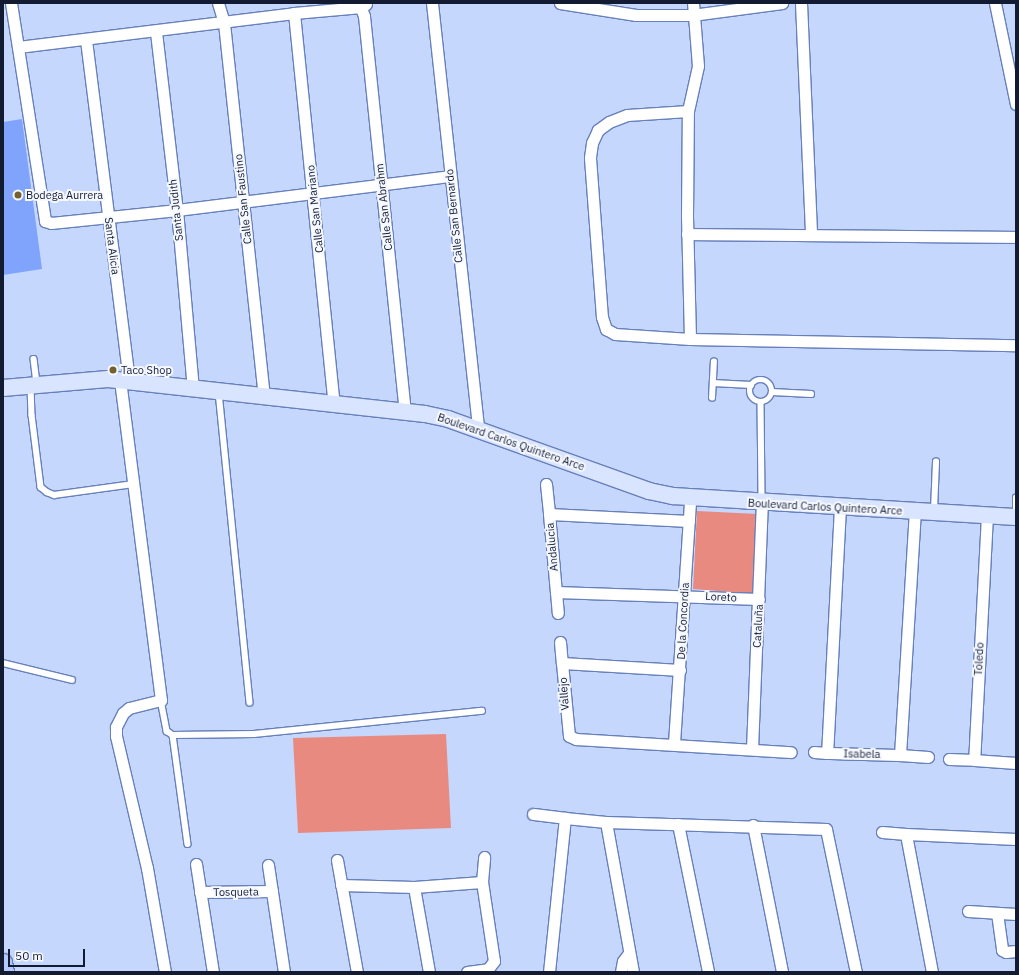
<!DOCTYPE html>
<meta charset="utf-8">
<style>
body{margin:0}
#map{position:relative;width:1019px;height:975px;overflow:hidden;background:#c6d7fe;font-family:"IBM Plex Sans",sans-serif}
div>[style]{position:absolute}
.green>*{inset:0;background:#e98a81}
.building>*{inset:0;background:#80a4fc}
.roads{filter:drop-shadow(1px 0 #6780ba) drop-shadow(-1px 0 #6780ba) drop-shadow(0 1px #6780ba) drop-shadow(0 -1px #6780ba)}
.lane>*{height:5.5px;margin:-2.75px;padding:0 2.75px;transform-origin:2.75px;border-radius:2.75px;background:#fff}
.lane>.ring{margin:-2.75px;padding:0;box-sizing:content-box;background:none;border:5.5px solid #fff;border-radius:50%}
.street>*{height:11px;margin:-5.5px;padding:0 5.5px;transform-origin:5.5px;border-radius:5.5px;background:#fff}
.secondary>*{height:16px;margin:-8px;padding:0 8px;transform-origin:8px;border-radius:8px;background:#d9e4fe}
.primary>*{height:17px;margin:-8.5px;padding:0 8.5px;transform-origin:8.5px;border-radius:8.5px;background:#b3c9fd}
.dots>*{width:11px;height:11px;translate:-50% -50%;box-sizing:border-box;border:2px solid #f5f8ff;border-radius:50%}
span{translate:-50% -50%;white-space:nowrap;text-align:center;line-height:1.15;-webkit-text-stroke:4px #f5f8ff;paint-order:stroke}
.poi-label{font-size:11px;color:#121b32}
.left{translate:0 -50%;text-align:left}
.street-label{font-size:11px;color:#121b32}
.frame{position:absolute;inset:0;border:4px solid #121b32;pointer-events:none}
.scale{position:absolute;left:8px;top:949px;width:77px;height:18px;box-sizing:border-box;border:2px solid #121b32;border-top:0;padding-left:5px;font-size:12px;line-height:14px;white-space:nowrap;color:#121b32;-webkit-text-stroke:3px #f5f8ff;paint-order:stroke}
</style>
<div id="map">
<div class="green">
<i style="clip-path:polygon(697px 511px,758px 514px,755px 594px,693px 589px)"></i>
<i style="clip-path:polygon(446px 734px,451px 828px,298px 833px,293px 738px)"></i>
</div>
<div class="building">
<i style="clip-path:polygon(22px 119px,42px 269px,3px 275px,3px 122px)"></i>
</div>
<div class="roads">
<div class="lane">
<i style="left:34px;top:359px;width:25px;rotate:83deg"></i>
<i class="ring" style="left:750px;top:380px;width:16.5px;height:16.5px"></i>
<i style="left:713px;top:383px;width:38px;rotate:3deg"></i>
<i style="left:31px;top:387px;width:28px;rotate:88deg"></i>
<i style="left:32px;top:415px;width:73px;rotate:82.9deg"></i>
<i style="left:41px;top:487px;width:8px;rotate:40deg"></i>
<i style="left:47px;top:492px;width:8px;rotate:23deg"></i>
<i style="left:54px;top:495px;width:80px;rotate:-7.9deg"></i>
<i style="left:219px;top:392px;width:312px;rotate:84.3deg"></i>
<i style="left:772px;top:392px;width:39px;rotate:3deg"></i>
<i style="left:712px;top:398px;width:36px;rotate:-87deg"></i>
<i style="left:761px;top:402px;width:98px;rotate:89.4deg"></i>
<i style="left:934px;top:510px;width:48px;rotate:-87.6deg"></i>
<i style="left:1016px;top:515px;width:17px;rotate:-90deg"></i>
<i style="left:3px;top:663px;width:71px;rotate:13.8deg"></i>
<i style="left:161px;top:700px;width:32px;rotate:79deg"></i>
<i style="left:167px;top:731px;width:7px;rotate:34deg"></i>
<i style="left:173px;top:735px;width:81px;rotate:-0.7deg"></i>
<i style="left:254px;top:734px;width:229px;rotate:-5.8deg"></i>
<i style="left:173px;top:735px;width:110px;rotate:82.2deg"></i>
</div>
<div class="street">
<i style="left:11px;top:3px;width:221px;rotate:81.1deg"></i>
<i style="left:45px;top:221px;width:6px;rotate:18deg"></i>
<i style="left:51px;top:223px;width:127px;rotate:-5.9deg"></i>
<i style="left:177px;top:210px;width:274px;rotate:-7.1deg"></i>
<i style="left:218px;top:3px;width:21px;rotate:73deg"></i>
<i style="left:224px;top:23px;width:375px;rotate:83.9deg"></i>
<i style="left:359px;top:3px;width:14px;rotate:69deg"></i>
<i style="left:364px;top:16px;width:399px;rotate:84.1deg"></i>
<i style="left:432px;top:3px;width:428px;rotate:83.8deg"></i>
<i style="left:560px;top:3px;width:77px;rotate:9deg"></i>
<i style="left:636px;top:15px;width:56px"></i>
<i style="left:692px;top:15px;width:91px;rotate:-7.6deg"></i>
<i style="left:801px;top:3px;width:231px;rotate:87.5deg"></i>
<i style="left:995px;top:3px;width:103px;rotate:78.3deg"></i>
<i style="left:294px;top:13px;width:394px;rotate:84.2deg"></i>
<i style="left:156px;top:32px;width:179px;rotate:83.3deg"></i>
<i style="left:177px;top:210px;width:179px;rotate:84.9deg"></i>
<i style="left:86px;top:40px;width:344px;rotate:82.8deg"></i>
<i style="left:18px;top:47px;width:278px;rotate:-7deg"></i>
<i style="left:294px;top:13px;width:68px;rotate:-5deg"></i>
<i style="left:362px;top:7px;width:5px;rotate:-37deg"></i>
<i style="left:688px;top:111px;width:61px;rotate:176.2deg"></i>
<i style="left:627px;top:115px;width:19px;rotate:159deg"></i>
<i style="left:609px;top:122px;width:14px;rotate:144deg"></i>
<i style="left:598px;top:130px;width:14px;rotate:115deg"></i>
<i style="left:592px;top:143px;width:15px;rotate:98deg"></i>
<i style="left:590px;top:158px;width:159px;rotate:85.7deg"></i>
<i style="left:602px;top:317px;width:13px;rotate:72deg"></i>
<i style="left:606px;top:329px;width:10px;rotate:29deg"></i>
<i style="left:615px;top:334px;width:75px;rotate:3.8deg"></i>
<i style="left:690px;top:339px;width:326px;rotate:1.1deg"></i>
<i style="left:687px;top:234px;width:329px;rotate:0.5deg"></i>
<i style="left:690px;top:339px;width:123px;rotate:-91.4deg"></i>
<i style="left:687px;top:216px;width:105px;rotate:-89.5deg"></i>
<i style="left:688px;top:111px;width:46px;rotate:-77.5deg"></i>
<i style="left:698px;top:66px;width:63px;rotate:-94.5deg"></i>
<i style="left:120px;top:380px;width:323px;rotate:82.7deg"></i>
<i style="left:161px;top:700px;width:33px;rotate:166deg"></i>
<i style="left:129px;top:708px;width:8px;rotate:140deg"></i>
<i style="left:123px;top:713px;width:16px;rotate:117deg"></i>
<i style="left:116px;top:727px;width:9px;rotate:90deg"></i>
<i style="left:116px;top:736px;width:136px;rotate:76.8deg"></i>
<i style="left:147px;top:868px;width:106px;rotate:80.2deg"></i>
<i style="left:546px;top:484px;width:30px;rotate:84deg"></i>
<i style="left:840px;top:507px;width:246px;rotate:93deg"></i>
<i style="left:827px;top:753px;width:73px;rotate:1.6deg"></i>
<i style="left:900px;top:755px;width:243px;rotate:-86.5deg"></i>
<i style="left:987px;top:515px;width:245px;rotate:93deg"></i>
<i style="left:974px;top:760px;width:42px;rotate:4.1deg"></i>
<i style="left:689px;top:521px;width:140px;rotate:-177.1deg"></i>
<i style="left:549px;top:514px;width:78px;rotate:84.9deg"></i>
<i style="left:556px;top:592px;width:203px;rotate:2deg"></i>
<i style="left:556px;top:592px;width:21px;rotate:85deg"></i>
<i style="left:560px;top:642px;width:21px;rotate:85deg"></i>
<i style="left:680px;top:670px;width:118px;rotate:-176.6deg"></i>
<i style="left:562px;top:663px;width:73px;rotate:84.5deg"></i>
<i style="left:569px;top:736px;width:8px;rotate:23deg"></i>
<i style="left:576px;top:739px;width:215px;rotate:3.5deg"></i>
<i style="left:674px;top:743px;width:245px;rotate:-86.2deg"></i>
<i style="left:752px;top:749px;width:246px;rotate:-87.7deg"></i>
<i style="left:814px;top:752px;width:13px;rotate:4deg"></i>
<i style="left:900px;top:755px;width:28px;rotate:4deg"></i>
<i style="left:949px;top:759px;width:25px;rotate:2deg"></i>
<i style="left:533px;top:814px;width:32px;rotate:7deg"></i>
<i style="left:606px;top:822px;width:152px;rotate:79.8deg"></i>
<i style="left:678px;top:824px;width:151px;rotate:78.5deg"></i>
<i style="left:753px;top:825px;width:150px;rotate:78.8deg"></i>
<i style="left:882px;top:832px;width:24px;rotate:5deg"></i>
<i style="left:337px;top:860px;width:114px;rotate:79.9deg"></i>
<i style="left:196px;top:864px;width:109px;rotate:81.1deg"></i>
<i style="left:268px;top:865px;width:108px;rotate:81.5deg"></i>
<i style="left:341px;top:885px;width:73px;rotate:1.6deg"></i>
<i style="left:414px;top:887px;width:68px;rotate:-4.2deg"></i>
<i style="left:414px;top:887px;width:86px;rotate:80deg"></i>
<i style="left:200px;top:892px;width:72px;rotate:-0.8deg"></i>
<i style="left:968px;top:911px;width:48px;rotate:3.6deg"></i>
<i style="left:997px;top:913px;width:37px;rotate:82deg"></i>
<i style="left:1002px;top:950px;width:4px;rotate:27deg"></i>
<i style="left:1006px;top:952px;width:10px;rotate:-6deg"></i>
<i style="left:467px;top:972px;width:21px;rotate:-8deg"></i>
<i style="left:488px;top:969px;width:10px;rotate:-53deg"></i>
<i style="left:494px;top:961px;width:80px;rotate:-98.6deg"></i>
<i style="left:482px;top:882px;width:25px;rotate:-85deg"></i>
<i style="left:549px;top:972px;width:155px;rotate:-84.1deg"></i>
<i style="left:565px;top:818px;width:41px;rotate:5.6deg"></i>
<i style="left:606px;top:822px;width:220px;rotate:1.8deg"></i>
<i style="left:826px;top:829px;width:146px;rotate:78.2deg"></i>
<i style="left:621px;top:972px;width:11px;rotate:-80deg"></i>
<i style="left:623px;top:961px;width:10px;rotate:-53deg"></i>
<i style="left:932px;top:972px;width:140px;rotate:-100.7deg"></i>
<i style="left:906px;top:834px;width:110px;rotate:2.6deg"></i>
</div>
<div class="secondary">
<i style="left:3px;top:388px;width:105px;rotate:-4.9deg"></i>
<i style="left:108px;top:379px;width:319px;rotate:6.3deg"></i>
<i style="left:425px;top:414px;width:24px;rotate:12deg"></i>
<i style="left:448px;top:419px;width:214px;rotate:19.7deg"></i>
<i style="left:649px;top:491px;width:25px;rotate:12deg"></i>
<i style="left:673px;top:496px;width:344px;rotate:3.5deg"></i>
</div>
<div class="primary">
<i style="left:3px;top:962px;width:10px;rotate:79deg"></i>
</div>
</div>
<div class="dots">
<i style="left:18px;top:195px;background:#745f2e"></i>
<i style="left:113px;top:370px;background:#745f2e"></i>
</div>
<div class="poi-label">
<span class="left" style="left:26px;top:195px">Bodega Aurrera</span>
<span class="left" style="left:121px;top:370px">Taco Shop</span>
</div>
<div class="street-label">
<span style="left:243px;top:199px;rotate:-96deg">Calle San Faustino</span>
<span style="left:384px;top:207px;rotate:-96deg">Calle San Abrahm</span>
<span style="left:315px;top:209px;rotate:-96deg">Calle San Mariano</span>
<span style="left:176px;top:210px;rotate:-96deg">Santa Judith</span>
<span style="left:454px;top:216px;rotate:-96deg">Calle San Bernardo</span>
<span style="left:112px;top:246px;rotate:83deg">Santa Alicia</span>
<span style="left:511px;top:442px;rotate:19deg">Boulevard Carlos Quintero Arce</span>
<span style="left:825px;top:507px;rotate:3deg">Boulevard Carlos Quintero Arce</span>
<span style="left:552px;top:547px;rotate:-95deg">Andalucia</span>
<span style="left:721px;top:597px;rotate:3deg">Loreto</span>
<span style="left:683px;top:621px;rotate:-87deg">De la Concordia</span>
<span style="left:758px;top:626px;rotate:-87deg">Cataluña</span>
<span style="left:979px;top:659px;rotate:-87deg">Toledo</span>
<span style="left:564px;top:694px;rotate:-94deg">Vallejo</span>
<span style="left:862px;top:754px;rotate:1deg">Isabela</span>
<span style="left:236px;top:892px;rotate:-1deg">Tosqueta</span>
</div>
<div class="frame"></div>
<div class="scale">50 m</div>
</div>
